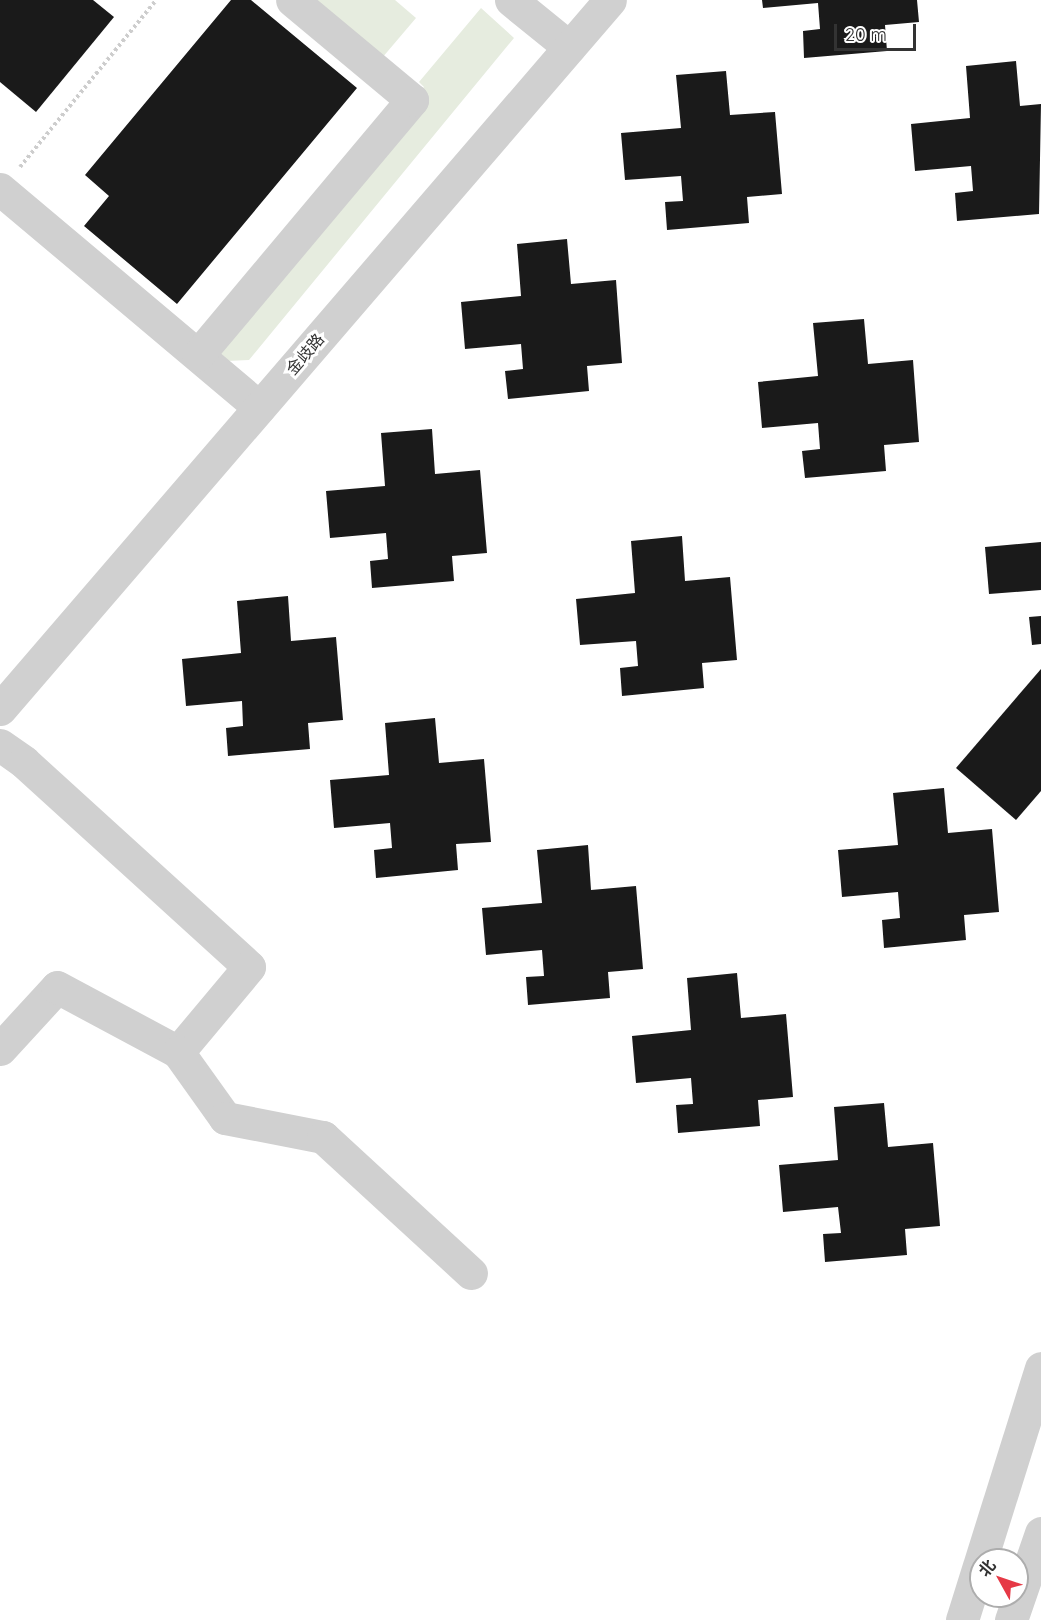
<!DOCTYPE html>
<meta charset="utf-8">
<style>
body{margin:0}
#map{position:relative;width:1041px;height:1620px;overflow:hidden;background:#fff;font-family:Quicksand,"Noto Sans SC",sans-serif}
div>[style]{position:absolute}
.green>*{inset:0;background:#e6ecdf}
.building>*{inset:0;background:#1a1a1a}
.path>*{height:4px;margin-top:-2px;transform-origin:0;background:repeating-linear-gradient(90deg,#cdcdcd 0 3px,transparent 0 6px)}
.minor>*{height:33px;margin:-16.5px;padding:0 16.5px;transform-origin:16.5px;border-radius:16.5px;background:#d0d0d0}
span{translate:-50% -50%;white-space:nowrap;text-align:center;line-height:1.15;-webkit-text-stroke:6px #fff;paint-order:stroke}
.street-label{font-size:16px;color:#333}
.north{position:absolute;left:969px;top:1548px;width:60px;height:60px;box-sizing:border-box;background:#fff;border:2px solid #adadad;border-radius:50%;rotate:310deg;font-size:16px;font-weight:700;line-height:24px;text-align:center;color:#333}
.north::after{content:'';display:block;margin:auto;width:21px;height:27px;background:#e63946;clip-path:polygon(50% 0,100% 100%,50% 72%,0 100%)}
.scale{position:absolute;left:834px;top:24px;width:82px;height:27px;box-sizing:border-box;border:3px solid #333;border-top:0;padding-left:8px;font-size:18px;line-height:21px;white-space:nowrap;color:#333;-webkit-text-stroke:4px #fff;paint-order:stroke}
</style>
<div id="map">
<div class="green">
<i style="clip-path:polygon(314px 0,395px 0,416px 18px,382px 58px)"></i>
<i style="clip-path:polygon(481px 8px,514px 38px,249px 360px,226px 361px,210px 349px,424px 87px,419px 82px)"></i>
</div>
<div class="building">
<i style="clip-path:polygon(0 0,93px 0,114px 17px,36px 112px,0 82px)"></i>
<i style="clip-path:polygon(231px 0,251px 0,357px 88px,177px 304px,84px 226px,109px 196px,85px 175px)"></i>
<i style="clip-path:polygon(762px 0,917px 0,919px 22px,885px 25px,887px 51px,804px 58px,803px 31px,820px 29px,818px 3px,763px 8px)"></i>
<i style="clip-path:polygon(1016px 61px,1020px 106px,1041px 104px,1039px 214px,957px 221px,955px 193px,973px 191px,971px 166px,915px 171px,911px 124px,970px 118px,966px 66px)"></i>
<i style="clip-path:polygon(726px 71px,730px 115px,775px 112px,782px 194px,747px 197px,749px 223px,667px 230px,665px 202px,683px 201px,681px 176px,625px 180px,621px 133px,681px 128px,676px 75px)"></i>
<i style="clip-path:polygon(567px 239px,571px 284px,616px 280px,622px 363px,587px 366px,589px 391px,508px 399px,505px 371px,523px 369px,521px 344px,465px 349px,461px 302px,521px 296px,517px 244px)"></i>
<i style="clip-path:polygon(864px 319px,868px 364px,913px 360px,919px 442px,884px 445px,886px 471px,805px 478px,802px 451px,820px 449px,818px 423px,762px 428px,758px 382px,818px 376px,813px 323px)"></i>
<i style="clip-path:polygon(432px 429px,435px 474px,480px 470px,487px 553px,452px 556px,454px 581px,372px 588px,370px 561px,388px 559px,386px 533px,330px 538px,326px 491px,385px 486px,381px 433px)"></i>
<i style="clip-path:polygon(682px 536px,685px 581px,730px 577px,737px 660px,702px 663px,704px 688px,622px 696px,620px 668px,638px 666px,636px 641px,580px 645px,576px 599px,635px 593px,631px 541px)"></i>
<i style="clip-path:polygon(1041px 542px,1041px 590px,989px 594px,985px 547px)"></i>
<i style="clip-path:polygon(288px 596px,291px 641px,336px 637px,343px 720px,308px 723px,310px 749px,228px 756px,226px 728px,243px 726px,242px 701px,186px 706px,182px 659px,241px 653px,237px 601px)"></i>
<i style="clip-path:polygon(1041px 616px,1041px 644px,1032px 645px,1029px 617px)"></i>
<i style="clip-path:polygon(1041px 669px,1041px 791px,1016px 820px,956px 768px)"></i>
<i style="clip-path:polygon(435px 718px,439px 763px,484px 759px,491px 842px,456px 844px,458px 870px,376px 878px,374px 850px,392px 848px,390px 823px,334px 828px,330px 780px,389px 775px,385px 723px)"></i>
<i style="clip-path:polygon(944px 788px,948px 833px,992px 829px,999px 912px,964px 915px,966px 940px,884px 948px,882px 920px,900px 918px,898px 892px,842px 897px,838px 850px,898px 845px,893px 793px)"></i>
<i style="clip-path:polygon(588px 845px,591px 890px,636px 886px,643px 969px,608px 972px,610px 998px,528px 1005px,526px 977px,544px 976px,542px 950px,486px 955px,482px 908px,542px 903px,537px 850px)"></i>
<i style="clip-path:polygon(737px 973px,741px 1018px,786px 1014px,793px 1097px,758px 1100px,760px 1126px,678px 1133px,676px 1105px,693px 1104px,691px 1078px,636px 1083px,632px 1036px,691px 1030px,687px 978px)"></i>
<i style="clip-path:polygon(884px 1103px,888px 1147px,933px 1143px,940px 1226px,905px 1229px,907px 1255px,825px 1262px,823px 1234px,841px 1233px,838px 1207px,783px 1212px,779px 1165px,838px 1160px,834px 1107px)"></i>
</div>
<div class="path">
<i style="left:20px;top:167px;width:215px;rotate:-50.8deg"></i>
</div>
<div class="minor">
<i style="left:511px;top:0;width:75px;rotate:39deg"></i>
<i style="left:0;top:189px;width:339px;rotate:40.1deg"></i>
<i style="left:198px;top:355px;width:333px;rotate:-50deg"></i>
<i style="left:412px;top:100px;width:156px;rotate:-140.2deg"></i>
<i style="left:0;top:709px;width:935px;rotate:-49.29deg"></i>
<i style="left:0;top:745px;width:29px;rotate:35deg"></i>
<i style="left:24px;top:762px;width:304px;rotate:42.3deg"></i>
<i style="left:249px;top:967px;width:111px;rotate:129.9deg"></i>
<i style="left:0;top:1049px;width:84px;rotate:-47.4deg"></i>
<i style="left:57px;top:987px;width:137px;rotate:28.2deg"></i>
<i style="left:178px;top:1052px;width:81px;rotate:54.5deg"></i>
<i style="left:225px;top:1118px;width:100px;rotate:11deg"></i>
<i style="left:323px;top:1137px;width:201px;rotate:42.6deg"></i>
<i style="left:962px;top:1620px;width:264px;rotate:-72.6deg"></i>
<i style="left:1011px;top:1620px;width:92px;rotate:-71deg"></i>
</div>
<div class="street-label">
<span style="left:305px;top:354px;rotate:-49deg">金歧路</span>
</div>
<div class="north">北</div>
<div class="scale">20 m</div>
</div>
